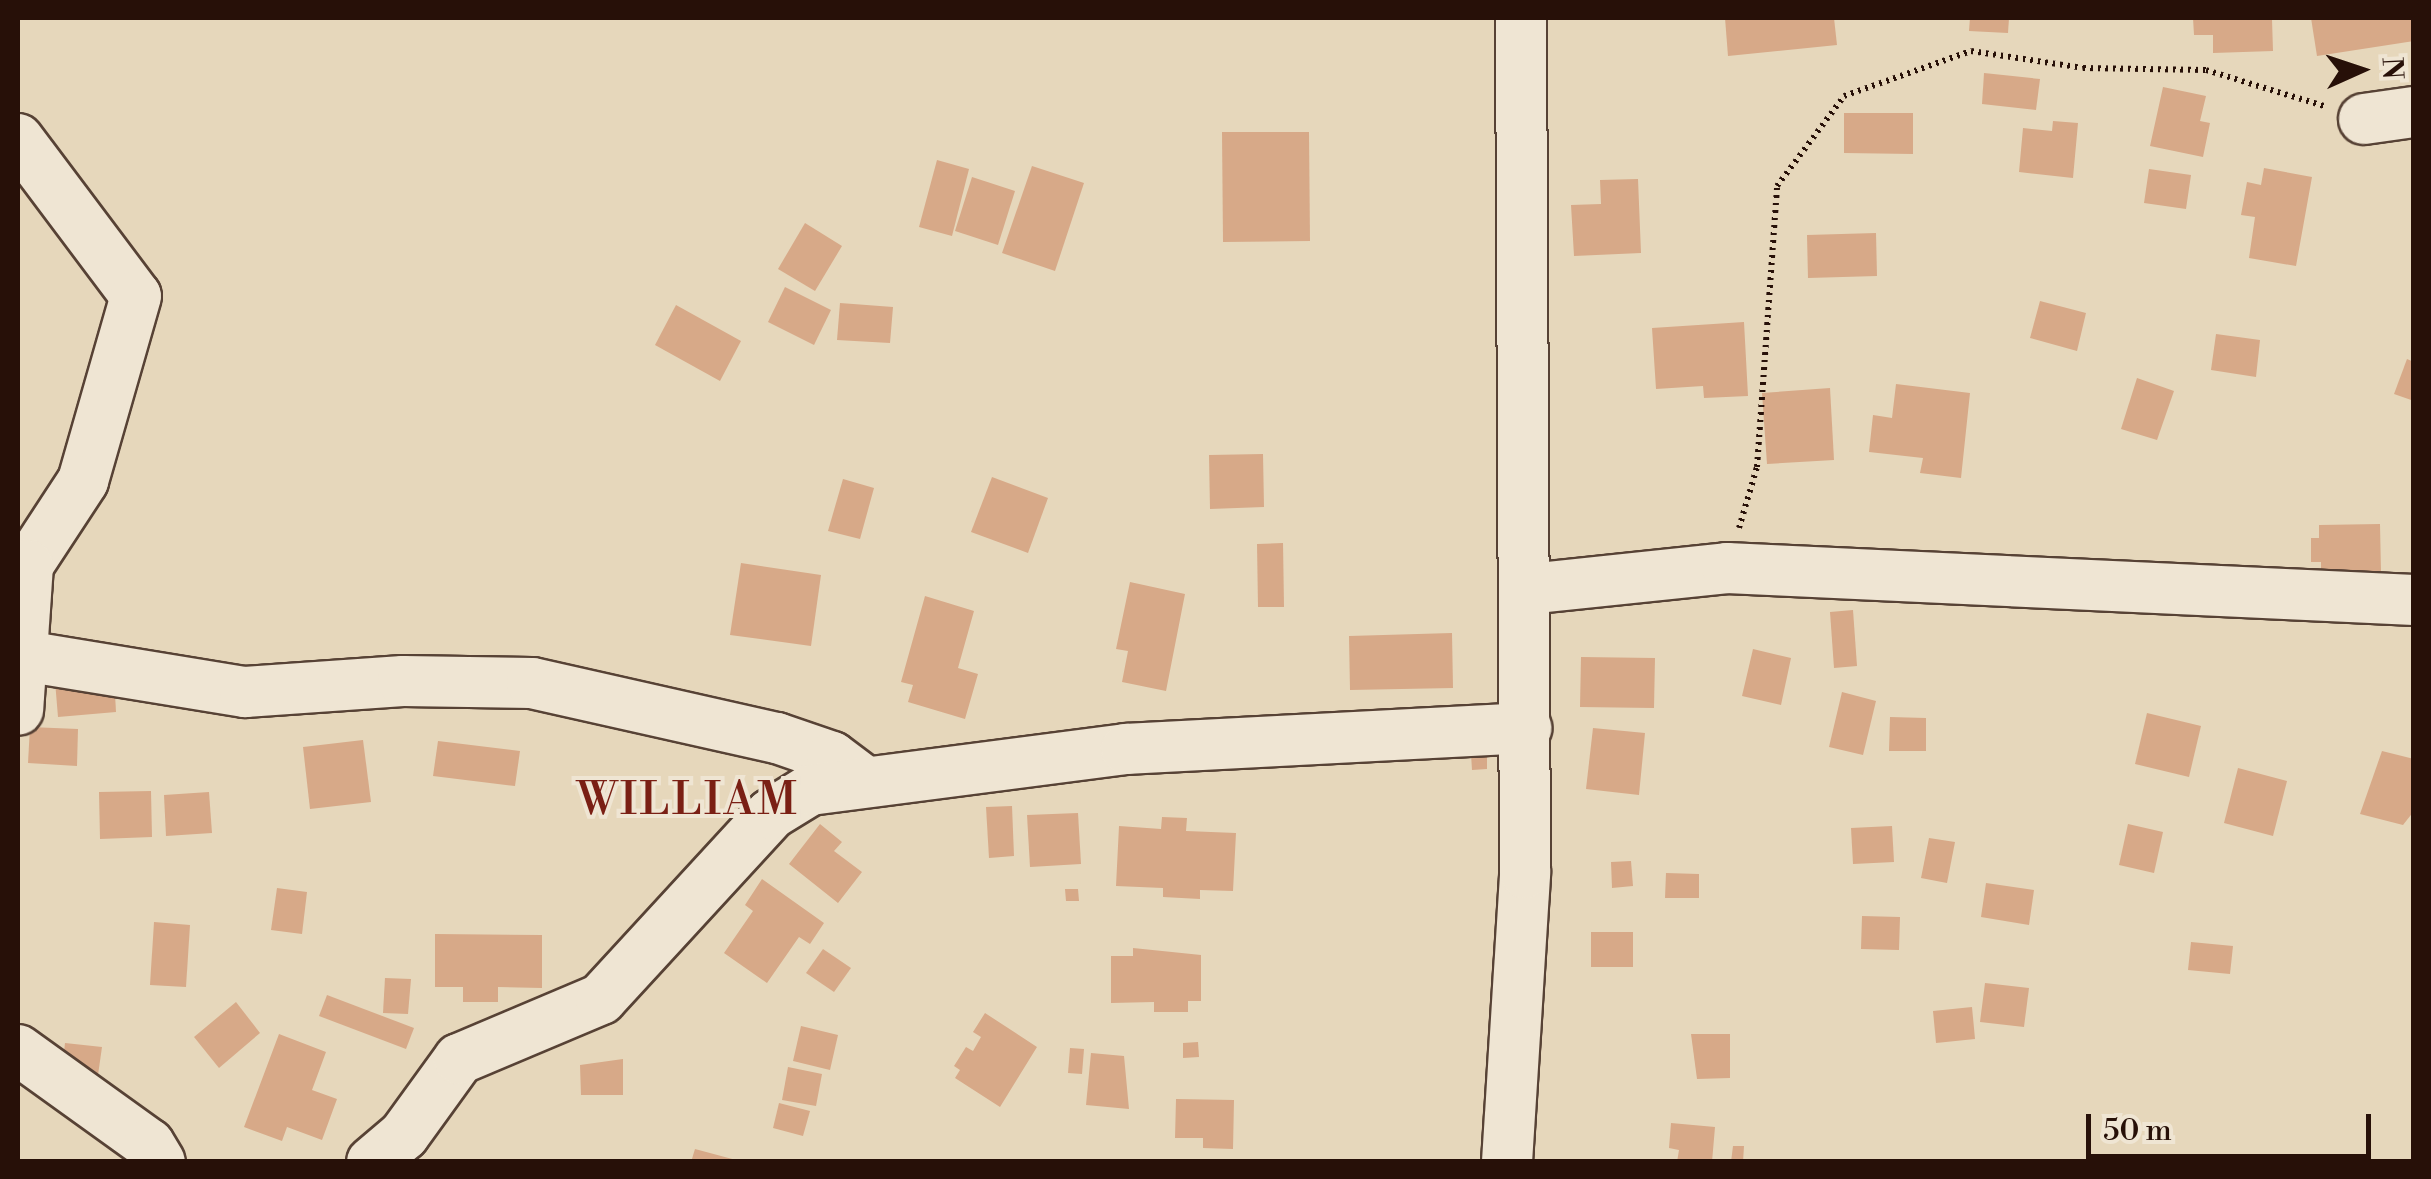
<!DOCTYPE html>
<style>
body{margin:0}
#map{position:relative;width:2431px;height:1179px;overflow:hidden;background:#e6d7bb;font-family:"Libre Bodoni",serif}
div>[style]{position:absolute}
.building>*{inset:0;background:#d7a988}
.path>*{height:6px;margin-top:-3px;transform-origin:0;background:repeating-linear-gradient(90deg,#271008 0 2.5px,transparent 0 7.5px)}
.roads{filter:drop-shadow(2px 0 #574235) drop-shadow(-2px 0 #574235) drop-shadow(0 2px #574235) drop-shadow(0 -2px #574235)}
.minor>*{height:50px;margin:-25px;padding:0 25px;transform-origin:25px;border-radius:25px;background:#efe5d3}
span{translate:-50% -50%;white-space:nowrap;text-align:center;line-height:1.15;-webkit-text-stroke:8px #efe5d3;paint-order:stroke}
.quarter-label{font-size:45px;color:#7a1f14;letter-spacing:2.5px}
.frame{position:absolute;inset:0;border:20px solid #271008;pointer-events:none}
.north{position:absolute;left:2311px;top:20px;width:100px;height:100px;-webkit-text-stroke:8px #efe5d3;paint-order:stroke;rotate:87deg;font-size:28px;font-weight:700;line-height:40px;text-align:center;color:#271008}
.north::after{content:'';display:block;margin:auto;width:35px;height:45px;background:#271008;clip-path:polygon(50% 0,100% 100%,50% 72%,0 100%)}
.scale{position:absolute;left:2086px;top:1114px;width:285px;height:45px;box-sizing:border-box;border:5px solid #271008;border-top:0;padding-left:12px;font-size:30px;line-height:35px;white-space:nowrap;color:#271008;-webkit-text-stroke:8px #efe5d3;paint-order:stroke}
</style>
<div id="map">
<div class="building">
<i style="clip-path:polygon(1725px 18px,1834px 18px,1837px 45px,1728px 56px)"></i>
<i style="clip-path:polygon(1970px 18px,2009px 18px,2008px 33px,1969px 31px)"></i>
<i style="clip-path:polygon(2193px 18px,2272px 19px,2273px 51px,2213px 53px,2213px 35px,2194px 35px)"></i>
<i style="clip-path:polygon(2311px 18px,2414px 18px,2414px 41px,2317px 56px)"></i>
<i style="clip-path:polygon(1984px 73px,2040px 79px,2036px 110px,1982px 104px)"></i>
<i style="clip-path:polygon(2163px 87px,2206px 96px,2200px 121px,2210px 123px,2203px 157px,2150px 146px)"></i>
<i style="clip-path:polygon(1844px 113px,1913px 113px,1913px 154px,1844px 153px)"></i>
<i style="clip-path:polygon(2053px 121px,2078px 123px,2073px 178px,2019px 172px,2023px 128px,2052px 131px)"></i>
<i style="clip-path:polygon(1222px 132px,1309px 132px,1310px 241px,1223px 242px)"></i>
<i style="clip-path:polygon(937px 160px,969px 169px,952px 236px,919px 227px)"></i>
<i style="clip-path:polygon(1032px 166px,1084px 183px,1055px 271px,1002px 253px)"></i>
<i style="clip-path:polygon(2264px 168px,2312px 177px,2296px 266px,2249px 258px,2255px 217px,2241px 215px,2247px 182px,2261px 185px)"></i>
<i style="clip-path:polygon(2149px 169px,2191px 175px,2186px 209px,2144px 203px)"></i>
<i style="clip-path:polygon(972px 177px,1015px 191px,998px 245px,955px 231px)"></i>
<i style="clip-path:polygon(1638px 179px,1641px 253px,1574px 256px,1571px 205px,1601px 204px,1600px 180px)"></i>
<i style="clip-path:polygon(805px 223px,842px 246px,815px 291px,778px 269px)"></i>
<i style="clip-path:polygon(1876px 233px,1877px 276px,1808px 278px,1807px 235px)"></i>
<i style="clip-path:polygon(785px 287px,831px 310px,814px 345px,768px 322px)"></i>
<i style="clip-path:polygon(2040px 301px,2086px 313px,2077px 351px,2030px 338px)"></i>
<i style="clip-path:polygon(840px 303px,893px 307px,890px 343px,837px 340px)"></i>
<i style="clip-path:polygon(676px 305px,741px 341px,720px 381px,655px 345px)"></i>
<i style="clip-path:polygon(1744px 322px,1748px 396px,1704px 398px,1703px 386px,1656px 389px,1652px 328px)"></i>
<i style="clip-path:polygon(2216px 334px,2260px 340px,2256px 377px,2211px 370px)"></i>
<i style="clip-path:polygon(2407px 359px,2414px 362px,2414px 401px,2394px 394px)"></i>
<i style="clip-path:polygon(2137px 378px,2174px 391px,2157px 440px,2121px 429px)"></i>
<i style="clip-path:polygon(1896px 384px,1970px 393px,1961px 478px,1920px 473px,1923px 458px,1869px 452px,1873px 415px,1892px 418px)"></i>
<i style="clip-path:polygon(1830px 388px,1834px 460px,1767px 464px,1762px 393px)"></i>
<i style="clip-path:polygon(1263px 454px,1264px 507px,1210px 509px,1209px 455px)"></i>
<i style="clip-path:polygon(992px 477px,1048px 498px,1028px 553px,971px 532px)"></i>
<i style="clip-path:polygon(843px 479px,874px 488px,860px 539px,828px 531px)"></i>
<i style="clip-path:polygon(2380px 524px,2381px 573px,2321px 574px,2321px 562px,2311px 562px,2311px 538px,2319px 538px,2319px 525px)"></i>
<i style="clip-path:polygon(1283px 543px,1284px 607px,1258px 607px,1257px 544px)"></i>
<i style="clip-path:polygon(741px 563px,821px 575px,811px 646px,730px 635px)"></i>
<i style="clip-path:polygon(1130px 582px,1185px 594px,1166px 691px,1122px 682px,1128px 651px,1116px 649px)"></i>
<i style="clip-path:polygon(925px 596px,974px 611px,958px 668px,978px 674px,965px 719px,908px 702px,913px 685px,901px 682px)"></i>
<i style="clip-path:polygon(1853px 610px,1857px 666px,1834px 668px,1830px 612px)"></i>
<i style="clip-path:polygon(1452px 633px,1453px 688px,1350px 690px,1349px 636px)"></i>
<i style="clip-path:polygon(1753px 649px,1791px 658px,1781px 705px,1742px 696px)"></i>
<i style="clip-path:polygon(1581px 657px,1655px 658px,1654px 708px,1580px 707px)"></i>
<i style="clip-path:polygon(114px 676px,116px 712px,58px 717px,55px 681px)"></i>
<i style="clip-path:polygon(1842px 692px,1876px 701px,1863px 755px,1829px 747px)"></i>
<i style="clip-path:polygon(2147px 713px,2201px 726px,2189px 777px,2135px 764px)"></i>
<i style="clip-path:polygon(1890px 717px,1926px 718px,1926px 751px,1889px 751px)"></i>
<i style="clip-path:polygon(30px 727px,78px 729px,77px 766px,28px 763px)"></i>
<i style="clip-path:polygon(1593px 728px,1645px 733px,1639px 795px,1586px 789px)"></i>
<i style="clip-path:polygon(363px 740px,371px 802px,310px 809px,303px 747px)"></i>
<i style="clip-path:polygon(438px 741px,520px 751px,515px 786px,433px 776px)"></i>
<i style="clip-path:polygon(2382px 751px,2414px 759px,2414px 811px,2403px 825px,2360px 814px)"></i>
<i style="clip-path:polygon(1487px 753px,1487px 769px,1472px 770px,1471px 754px)"></i>
<i style="clip-path:polygon(2238px 768px,2287px 781px,2273px 836px,2224px 823px)"></i>
<i style="clip-path:polygon(151px 791px,152px 837px,100px 839px,99px 792px)"></i>
<i style="clip-path:polygon(209px 792px,212px 833px,166px 836px,164px 795px)"></i>
<i style="clip-path:polygon(1012px 806px,1014px 856px,989px 858px,986px 807px)"></i>
<i style="clip-path:polygon(1078px 813px,1081px 864px,1030px 867px,1027px 815px)"></i>
<i style="clip-path:polygon(1162px 817px,1187px 818px,1186px 831px,1236px 833px,1233px 891px,1200px 890px,1200px 899px,1163px 897px,1163px 888px,1116px 886px,1119px 826px,1161px 829px)"></i>
<i style="clip-path:polygon(820px 824px,842px 842px,834px 851px,862px 872px,838px 903px,789px 864px)"></i>
<i style="clip-path:polygon(2128px 824px,2163px 832px,2154px 873px,2119px 865px)"></i>
<i style="clip-path:polygon(1892px 826px,1894px 862px,1853px 864px,1851px 828px)"></i>
<i style="clip-path:polygon(1929px 838px,1955px 842px,1947px 883px,1921px 878px)"></i>
<i style="clip-path:polygon(1631px 861px,1633px 886px,1612px 888px,1611px 862px)"></i>
<i style="clip-path:polygon(1666px 873px,1699px 874px,1699px 898px,1665px 898px)"></i>
<i style="clip-path:polygon(762px 879px,824px 923px,810px 944px,799px 937px,767px 983px,724px 953px,753px 911px,745px 905px)"></i>
<i style="clip-path:polygon(1986px 883px,2034px 890px,2029px 925px,1981px 917px)"></i>
<i style="clip-path:polygon(277px 888px,307px 892px,302px 934px,271px 930px)"></i>
<i style="clip-path:polygon(1065px 889px,1078px 889px,1079px 901px,1066px 901px)"></i>
<i style="clip-path:polygon(1862px 916px,1900px 917px,1899px 950px,1861px 949px)"></i>
<i style="clip-path:polygon(154px 922px,190px 925px,186px 987px,150px 985px)"></i>
<i style="clip-path:polygon(1591px 932px,1633px 932px,1633px 967px,1591px 967px)"></i>
<i style="clip-path:polygon(435px 934px,542px 935px,542px 988px,498px 987px,498px 1002px,463px 1002px,463px 987px,435px 987px)"></i>
<i style="clip-path:polygon(2191px 942px,2233px 946px,2230px 974px,2188px 970px)"></i>
<i style="clip-path:polygon(1133px 948px,1201px 955px,1201px 1001px,1188px 1001px,1188px 1012px,1154px 1012px,1154px 1002px,1111px 1003px,1111px 956px,1133px 956px)"></i>
<i style="clip-path:polygon(823px 949px,851px 968px,834px 992px,806px 973px)"></i>
<i style="clip-path:polygon(385px 978px,411px 979px,408px 1014px,383px 1013px)"></i>
<i style="clip-path:polygon(1985px 983px,2029px 988px,2024px 1027px,1980px 1022px)"></i>
<i style="clip-path:polygon(327px 995px,414px 1028px,406px 1049px,319px 1016px)"></i>
<i style="clip-path:polygon(236px 1002px,260px 1033px,219px 1068px,194px 1037px)"></i>
<i style="clip-path:polygon(1972px 1007px,1975px 1039px,1936px 1043px,1933px 1011px)"></i>
<i style="clip-path:polygon(985px 1013px,1037px 1047px,1000px 1107px,955px 1078px,960px 1070px,954px 1066px,966px 1047px,973px 1051px,981px 1037px,973px 1032px)"></i>
<i style="clip-path:polygon(801px 1026px,838px 1035px,830px 1070px,793px 1061px)"></i>
<i style="clip-path:polygon(279px 1034px,326px 1052px,312px 1090px,337px 1099px,322px 1140px,287px 1127px,282px 1141px,244px 1127px)"></i>
<i style="clip-path:polygon(1691px 1034px,1730px 1034px,1730px 1078px,1697px 1079px)"></i>
<i style="clip-path:polygon(1198px 1042px,1199px 1057px,1183px 1058px,1183px 1043px)"></i>
<i style="clip-path:polygon(65px 1043px,102px 1047px,97px 1082px,61px 1078px)"></i>
<i style="clip-path:polygon(1070px 1048px,1084px 1049px,1082px 1074px,1068px 1073px)"></i>
<i style="clip-path:polygon(1091px 1053px,1124px 1056px,1129px 1109px,1086px 1105px)"></i>
<i style="clip-path:polygon(623px 1059px,623px 1095px,581px 1095px,580px 1065px)"></i>
<i style="clip-path:polygon(788px 1067px,822px 1074px,816px 1106px,782px 1100px)"></i>
<i style="clip-path:polygon(1176px 1099px,1234px 1100px,1233px 1149px,1203px 1148px,1203px 1138px,1175px 1138px)"></i>
<i style="clip-path:polygon(779px 1103px,810px 1111px,803px 1136px,773px 1128px)"></i>
<i style="clip-path:polygon(1671px 1123px,1715px 1127px,1712px 1162px,1677px 1162px,1679px 1150px,1669px 1148px)"></i>
<i style="clip-path:polygon(1733px 1146px,1744px 1146px,1743px 1162px,1731px 1162px)"></i>
<i style="clip-path:polygon(695px 1149px,736px 1160px,736px 1162px,691px 1162px)"></i>
</div>
<div class="path">
<i style="left:1739px;top:528px;width:64px;rotate:-73.6deg"></i>
<i style="left:1757px;top:467px;width:282px;rotate:-85.9deg"></i>
<i style="left:1777px;top:186px;width:112px;rotate:-53.3deg"></i>
<i style="left:1844px;top:96px;width:135px;rotate:-19.5deg"></i>
<i style="left:1971px;top:51px;width:113px;rotate:8.6deg"></i>
<i style="left:2083px;top:68px;width:123px;rotate:0.9deg"></i>
<i style="left:2206px;top:70px;width:123px;rotate:17deg"></i>
</div>
<div class="roads">
<div class="minor">
<i style="left:2364px;top:119px;width:50px;rotate:-8deg"></i>
<i style="left:18px;top:139px;width:196px;rotate:53.1deg"></i>
<i style="left:136px;top:296px;width:192px;rotate:106deg"></i>
<i style="left:83px;top:481px;width:100px;rotate:123.2deg"></i>
<i style="left:28px;top:565px;width:145px;rotate:93.9deg"></i>
<i style="left:1528px;top:589px;width:200px;rotate:-6deg"></i>
<i style="left:1727px;top:568px;width:688px;rotate:2.67deg"></i>
<i style="left:18px;top:655px;width:230px;rotate:9.3deg"></i>
<i style="left:245px;top:692px;width:158px;rotate:-4deg"></i>
<i style="left:403px;top:681px;width:129px;rotate:0.9deg"></i>
<i style="left:532px;top:683px;width:251px;rotate:12.7deg"></i>
<i style="left:777px;top:738px;width:58px;rotate:19.1deg"></i>
<i style="left:832px;top:757px;width:40px;rotate:37deg"></i>
<i style="left:18px;top:1050px;width:161px;rotate:35.7deg"></i>
<i style="left:149px;top:1144px;width:21px;rotate:59deg"></i>
<i style="left:372px;top:1162px;width:42px;rotate:-40.2deg"></i>
<i style="left:404px;top:1135px;width:94px;rotate:-54.1deg"></i>
<i style="left:459px;top:1059px;width:154px;rotate:-22.9deg"></i>
<i style="left:601px;top:999px;width:251px;rotate:-47.4deg"></i>
<i style="left:771px;top:814px;width:46px;rotate:-31.6deg"></i>
<i style="left:810px;top:790px;width:319px;rotate:-7.4deg"></i>
<i style="left:1126px;top:749px;width:401px;rotate:-3deg"></i>
<i style="left:1507px;top:1162px;width:290px;rotate:-86.4deg"></i>
<i style="left:1525px;top:873px;width:855px;rotate:-90.27deg"></i>
</div>
</div>
<div class="quarter-label">
<span style="left:688px;top:801px">WILLIAM</span>
</div>
<div class="frame"></div>
<div class="north">N</div>
<div class="scale">50 m</div>
</div>
